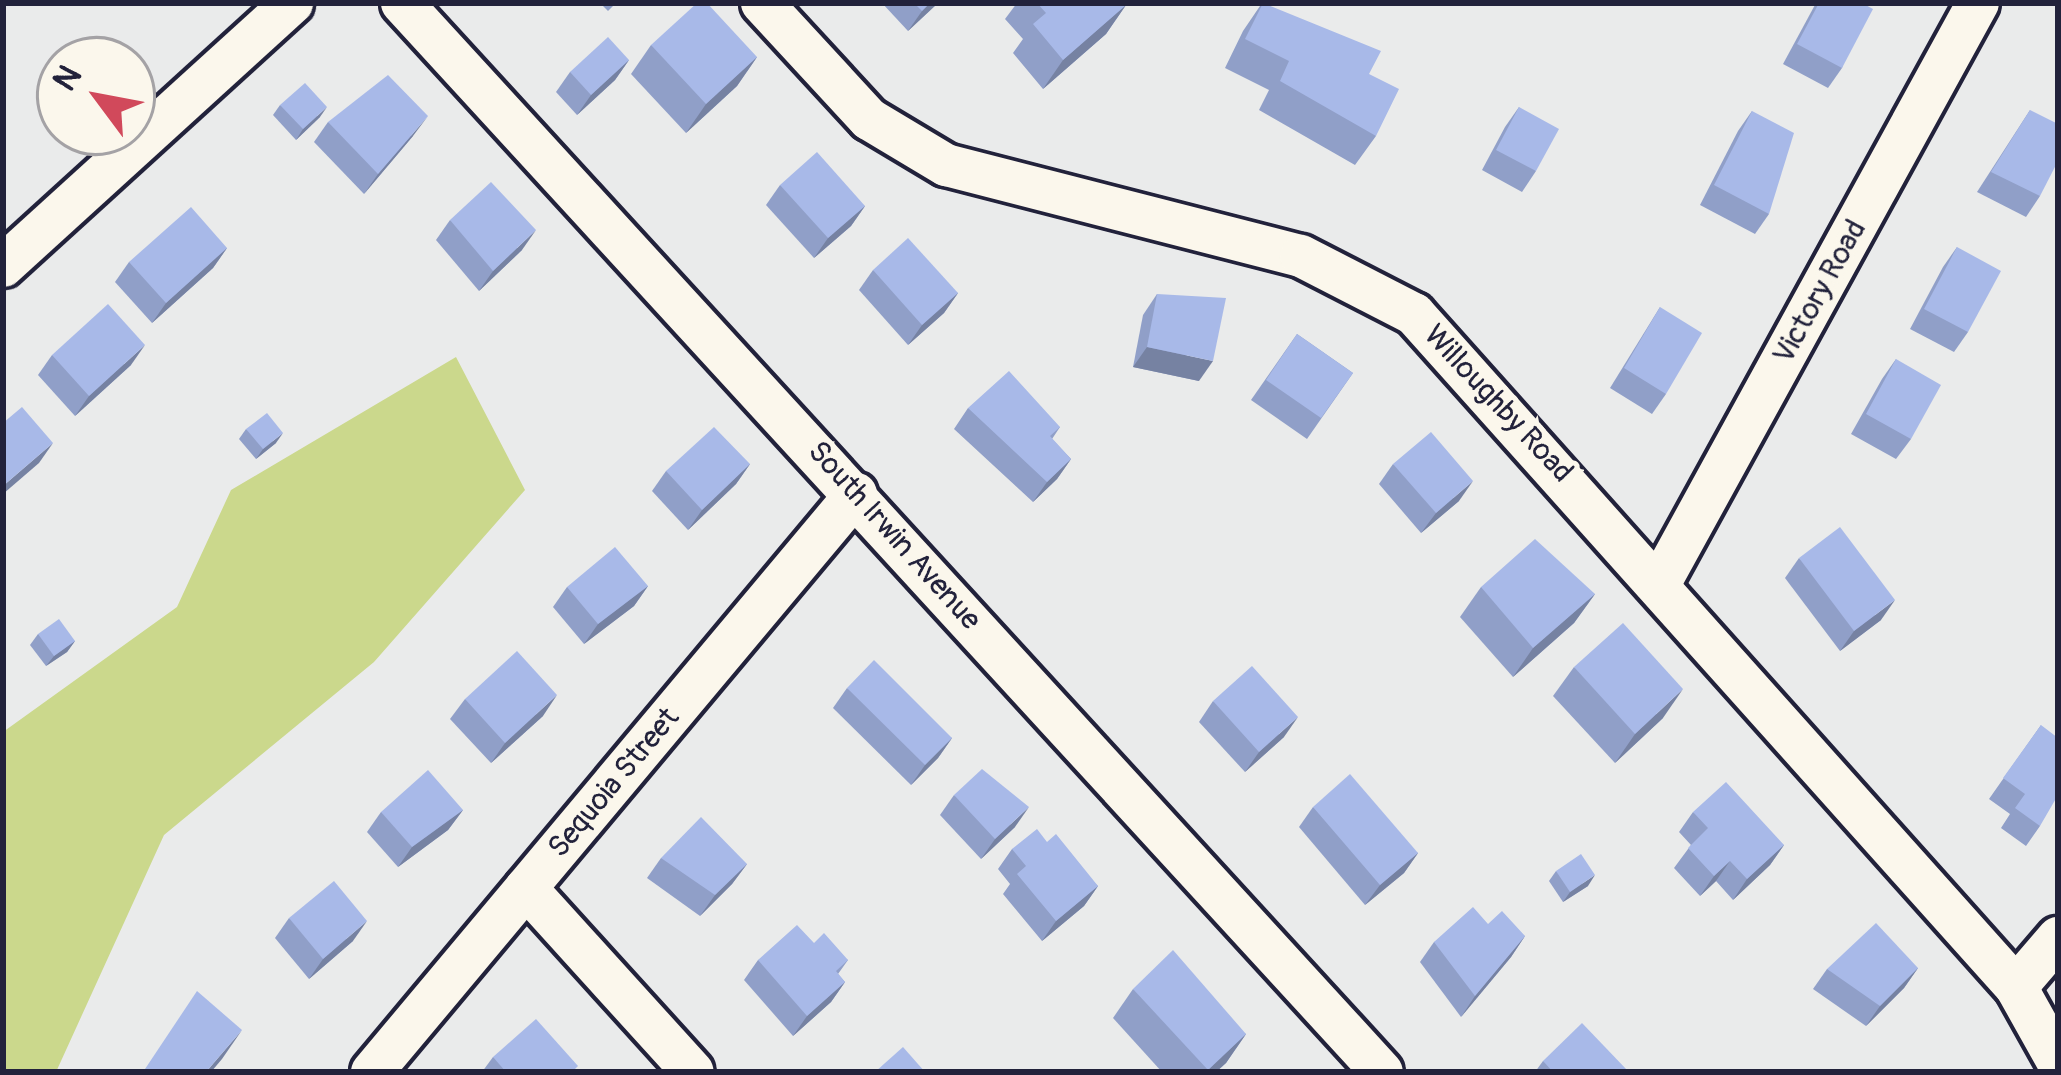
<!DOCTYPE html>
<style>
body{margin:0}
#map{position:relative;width:2061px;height:1075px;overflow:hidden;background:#eaebeb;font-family:Pangolin,sans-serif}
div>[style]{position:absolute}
.green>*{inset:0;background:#cbd88c}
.roads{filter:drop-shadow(3px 0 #22223b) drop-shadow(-3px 0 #22223b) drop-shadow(0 3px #22223b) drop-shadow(0 -3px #22223b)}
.minor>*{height:42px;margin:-21px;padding:0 21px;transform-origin:21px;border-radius:21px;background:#fbf7ec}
.wall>*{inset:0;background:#909fc8}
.shaded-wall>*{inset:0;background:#7682a2}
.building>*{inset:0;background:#a8b9e8}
span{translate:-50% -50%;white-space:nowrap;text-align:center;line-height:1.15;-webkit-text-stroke:10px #fbf7ec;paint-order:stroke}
.street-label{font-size:30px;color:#22223b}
.frame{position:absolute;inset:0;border:6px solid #22223b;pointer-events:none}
.north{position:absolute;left:36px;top:36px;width:120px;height:120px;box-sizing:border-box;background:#fbf7ec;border:3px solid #a4a2a5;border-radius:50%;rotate:302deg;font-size:33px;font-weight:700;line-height:48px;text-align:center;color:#22223b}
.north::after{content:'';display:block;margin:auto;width:42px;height:54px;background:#d1495b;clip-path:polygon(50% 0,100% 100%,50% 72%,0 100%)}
</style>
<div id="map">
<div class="green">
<i style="clip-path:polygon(456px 357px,525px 490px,374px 662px,164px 835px,56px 1072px,3px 1072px,3px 732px,177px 607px,231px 490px)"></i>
</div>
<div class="roads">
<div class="minor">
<i style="left:402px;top:3px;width:1450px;rotate:47.49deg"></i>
<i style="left:762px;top:3px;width:158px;rotate:47.3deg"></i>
<i style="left:869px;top:119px;width:90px;rotate:30.9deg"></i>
<i style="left:946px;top:165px;width:366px;rotate:14.4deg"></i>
<i style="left:1301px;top:256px;width:127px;rotate:27.2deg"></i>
<i style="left:1414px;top:314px;width:903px;rotate:48.19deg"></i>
<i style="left:2016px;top:987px;width:86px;rotate:60.8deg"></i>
<i style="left:3px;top:266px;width:391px;rotate:-42.3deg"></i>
<i style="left:1661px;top:581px;width:659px;rotate:-61.26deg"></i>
<i style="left:526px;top:888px;width:248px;rotate:47.8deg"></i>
<i style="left:2016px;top:987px;width:65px;rotate:-49.4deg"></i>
<i style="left:372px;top:1072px;width:754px;rotate:-50.06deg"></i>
</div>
</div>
<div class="wall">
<i style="clip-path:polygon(600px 3px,616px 3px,608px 11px)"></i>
<i style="clip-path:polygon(882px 3px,938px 3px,908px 31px)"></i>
<i style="clip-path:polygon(1017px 3px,1124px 3px,1126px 5px,1106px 34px,1043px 89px,1013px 53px,1023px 39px,1005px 19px)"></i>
<i style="clip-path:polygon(1262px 3px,1369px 74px,1376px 136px,1355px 165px,1259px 110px,1269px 90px,1225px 68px,1243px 31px)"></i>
<i style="clip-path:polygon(1816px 3px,1862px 3px,1842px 68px,1828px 88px,1783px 64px)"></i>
<i style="clip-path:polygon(651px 45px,757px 57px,737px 86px,686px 133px,631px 74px)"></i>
<i style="clip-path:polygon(629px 60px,615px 80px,577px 115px,556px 92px,570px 72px)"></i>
<i style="clip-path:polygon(280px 105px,320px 117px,296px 140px,273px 115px)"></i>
<i style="clip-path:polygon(1519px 107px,1536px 171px,1522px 192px,1482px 170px,1505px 127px)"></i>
<i style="clip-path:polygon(2030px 110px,2040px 196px,2026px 217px,1977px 192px)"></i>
<i style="clip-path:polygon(1752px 111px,1769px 214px,1755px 234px,1700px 205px,1738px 131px)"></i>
<i style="clip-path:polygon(328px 122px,413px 136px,364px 194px,314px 142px)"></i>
<i style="clip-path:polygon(780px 185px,865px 206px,851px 226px,814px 258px,766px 205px)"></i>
<i style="clip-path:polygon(450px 220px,522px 250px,479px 291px,436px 240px)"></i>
<i style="clip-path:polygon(1957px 247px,1968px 332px,1954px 352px,1910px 329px,1943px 267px)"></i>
<i style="clip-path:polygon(227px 248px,213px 268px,152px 323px,115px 282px,129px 262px)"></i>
<i style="clip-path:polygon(873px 270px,958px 293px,944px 313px,908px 345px,859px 290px)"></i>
<i style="clip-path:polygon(1157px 294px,1199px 381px,1133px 367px,1143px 315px)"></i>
<i style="clip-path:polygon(1660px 307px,1666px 394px,1652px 414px,1610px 388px)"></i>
<i style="clip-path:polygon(1297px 334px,1353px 373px,1307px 439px,1251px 400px)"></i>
<i style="clip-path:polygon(52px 355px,131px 365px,75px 416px,38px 375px)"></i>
<i style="clip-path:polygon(1896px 359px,1911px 439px,1896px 459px,1851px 434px,1882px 379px)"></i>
<i style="clip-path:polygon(968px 408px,1060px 427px,1052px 439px,1071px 459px,1057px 479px,1033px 502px,954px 429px)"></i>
<i style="clip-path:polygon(246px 429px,276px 443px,256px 459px,239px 439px)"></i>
<i style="clip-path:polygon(750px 464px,736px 484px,688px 530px,652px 491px,666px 471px)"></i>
<i style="clip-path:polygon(1393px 464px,1459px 501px,1421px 533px,1379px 484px)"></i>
<i style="clip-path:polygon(1799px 558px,1881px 620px,1840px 651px,1785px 578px)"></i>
<i style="clip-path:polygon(648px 586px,634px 606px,584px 644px,553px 607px,567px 587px)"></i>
<i style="clip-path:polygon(1481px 587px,1595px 594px,1574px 623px,1513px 677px,1460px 617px)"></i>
<i style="clip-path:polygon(38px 634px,75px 641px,67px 652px,46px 666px,30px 645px)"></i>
<i style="clip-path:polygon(1574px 667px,1663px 718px,1615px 763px,1553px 696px)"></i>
<i style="clip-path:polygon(847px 688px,952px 738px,938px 758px,911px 785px,833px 708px)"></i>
<i style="clip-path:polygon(465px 699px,543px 716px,491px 763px,450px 719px)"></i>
<i style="clip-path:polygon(1213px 701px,1284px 737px,1245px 772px,1199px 722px)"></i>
<i style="clip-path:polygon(2041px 725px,2040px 826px,2026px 846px,2001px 828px,2010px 814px,1989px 799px)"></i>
<i style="clip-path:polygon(954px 795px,1015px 827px,981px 859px,940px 815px)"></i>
<i style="clip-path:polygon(1313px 807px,1418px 853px,1404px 873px,1365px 905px,1299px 827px)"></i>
<i style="clip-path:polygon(463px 810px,448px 830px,398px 867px,367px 832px,381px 812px)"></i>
<i style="clip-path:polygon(1693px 812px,1784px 845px,1770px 865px,1733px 900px,1716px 881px,1700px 896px,1674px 868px,1691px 845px,1679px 832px)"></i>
<i style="clip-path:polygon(1047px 842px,1098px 886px,1084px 906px,1042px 941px,1003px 894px,1010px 884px,998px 869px,1012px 849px)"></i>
<i style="clip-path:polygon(661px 858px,747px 864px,732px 884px,700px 916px,647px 878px)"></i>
<i style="clip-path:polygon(1556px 871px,1588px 886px,1563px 902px,1549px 881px)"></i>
<i style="clip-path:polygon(289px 918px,353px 941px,309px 979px,275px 938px)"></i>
<i style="clip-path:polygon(1488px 924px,1525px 936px,1511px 957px,1461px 1017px,1420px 962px,1434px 942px)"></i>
<i style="clip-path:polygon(814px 943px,848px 960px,838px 974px,845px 982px,831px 1002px,793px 1036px,744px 980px,758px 960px)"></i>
<i style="clip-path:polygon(1918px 968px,1904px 988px,1866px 1026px,1813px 989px,1827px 969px)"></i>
<i style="clip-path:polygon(1133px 989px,1246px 1034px,1226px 1063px,1216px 1072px,1162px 1072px,1113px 1018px)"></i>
<i style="clip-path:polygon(493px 1057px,574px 1072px,482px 1072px)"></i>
<i style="clip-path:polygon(1543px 1061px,1625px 1072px,1535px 1072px)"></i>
</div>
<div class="shaded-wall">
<i style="clip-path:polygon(930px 3px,938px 3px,908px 31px,922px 11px)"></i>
<i style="clip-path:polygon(1126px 5px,1106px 34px,1043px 89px,1063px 60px)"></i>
<i style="clip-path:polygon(757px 57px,737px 86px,686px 133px,706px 104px)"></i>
<i style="clip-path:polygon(629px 60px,615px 80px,577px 115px,591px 95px)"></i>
<i style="clip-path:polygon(327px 107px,320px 117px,296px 140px,303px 129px)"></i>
<i style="clip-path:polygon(428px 116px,413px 136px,364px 194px,378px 174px)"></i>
<i style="clip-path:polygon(865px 206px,851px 226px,814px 258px,828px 238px)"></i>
<i style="clip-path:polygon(536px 230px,522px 250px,479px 291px,493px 271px)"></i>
<i style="clip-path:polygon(227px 248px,213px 268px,152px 323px,166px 303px)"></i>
<i style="clip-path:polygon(958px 293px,944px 313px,908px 345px,922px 325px)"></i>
<i style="clip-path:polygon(145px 345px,131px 365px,75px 416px,89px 396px)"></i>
<i style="clip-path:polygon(1147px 347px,1213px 361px,1199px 381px,1133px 367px)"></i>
<i style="clip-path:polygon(283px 433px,276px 443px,256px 459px,263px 449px)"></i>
<i style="clip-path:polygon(53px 443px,39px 463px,3px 494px,3px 486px)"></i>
<i style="clip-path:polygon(1071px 459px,1057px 479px,1033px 502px,1047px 482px)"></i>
<i style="clip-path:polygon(750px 464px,736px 484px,688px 530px,702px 510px)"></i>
<i style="clip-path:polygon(1473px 481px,1459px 501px,1421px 533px,1436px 513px)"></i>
<i style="clip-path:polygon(648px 586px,634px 606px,584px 644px,598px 624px)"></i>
<i style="clip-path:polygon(1595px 594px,1574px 623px,1513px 677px,1533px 648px)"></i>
<i style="clip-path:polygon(1895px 600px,1881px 620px,1840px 651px,1854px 631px)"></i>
<i style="clip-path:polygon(75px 641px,67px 652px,46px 666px,54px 656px)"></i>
<i style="clip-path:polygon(1683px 689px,1663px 718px,1615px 763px,1635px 734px)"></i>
<i style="clip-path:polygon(557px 695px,543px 716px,491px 763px,505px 743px)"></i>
<i style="clip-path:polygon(1298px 717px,1284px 737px,1245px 772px,1259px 752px)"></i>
<i style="clip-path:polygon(952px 738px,938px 758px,911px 785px,925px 765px)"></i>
<i style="clip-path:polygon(1029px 807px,1015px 827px,981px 859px,995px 839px)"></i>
<i style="clip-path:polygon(463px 810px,448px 830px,398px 867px,412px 847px)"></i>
<i style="clip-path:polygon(1784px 845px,1770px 865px,1733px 900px,1747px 879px)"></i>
<i style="clip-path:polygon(1418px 853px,1404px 873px,1365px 905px,1380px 885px)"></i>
<i style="clip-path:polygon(1730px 861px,1716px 881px,1700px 896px,1714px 876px)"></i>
<i style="clip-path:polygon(747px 864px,732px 884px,700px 916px,715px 895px)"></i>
<i style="clip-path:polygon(1595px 875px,1588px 886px,1563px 902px,1570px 892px)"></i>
<i style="clip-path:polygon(1098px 886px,1084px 906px,1042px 941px,1056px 921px)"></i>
<i style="clip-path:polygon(367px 921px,353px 941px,309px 979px,323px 959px)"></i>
<i style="clip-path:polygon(1525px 936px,1511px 957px,1461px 1017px,1475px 996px)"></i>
<i style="clip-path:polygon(1918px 968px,1904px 988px,1866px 1026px,1880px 1006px)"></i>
<i style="clip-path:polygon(845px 982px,831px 1002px,793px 1036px,807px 1016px)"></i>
<i style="clip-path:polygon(242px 1030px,222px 1059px,211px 1072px,206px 1072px)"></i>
<i style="clip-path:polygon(1246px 1034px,1226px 1063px,1216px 1072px,1206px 1072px)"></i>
</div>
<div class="building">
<i style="clip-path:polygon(697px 3px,707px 3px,757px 57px,706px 104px,651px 45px)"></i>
<i style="clip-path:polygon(914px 3px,930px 3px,922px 11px)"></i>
<i style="clip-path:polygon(1037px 3px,1124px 3px,1126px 5px,1063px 60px,1033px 24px,1046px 13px)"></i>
<i style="clip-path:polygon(1263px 3px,1381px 51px,1369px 74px,1399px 89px,1376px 136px,1280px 81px,1289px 61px,1245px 39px)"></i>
<i style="clip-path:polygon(1819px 3px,1862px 3px,1873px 9px,1842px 68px,1797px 44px)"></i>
<i style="clip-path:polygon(608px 37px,629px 60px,591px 95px,570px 72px)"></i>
<i style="clip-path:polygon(388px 75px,428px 116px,378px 174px,328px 122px)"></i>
<i style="clip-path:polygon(305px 83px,327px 107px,303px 129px,280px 105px)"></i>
<i style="clip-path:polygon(1519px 107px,1559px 129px,1536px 171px,1496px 150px)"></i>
<i style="clip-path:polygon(2030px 110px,2058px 124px,2058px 161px,2040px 196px,1991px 172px)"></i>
<i style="clip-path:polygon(1752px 111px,1794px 133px,1769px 214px,1714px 185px)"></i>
<i style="clip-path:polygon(817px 152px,865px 206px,828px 238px,780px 185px)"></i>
<i style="clip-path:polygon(491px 182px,536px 230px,493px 271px,450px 220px)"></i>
<i style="clip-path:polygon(191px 207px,227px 248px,166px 303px,129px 262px)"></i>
<i style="clip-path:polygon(908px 238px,958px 293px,922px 325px,873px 270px)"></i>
<i style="clip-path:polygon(1957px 247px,2001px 271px,1968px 332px,1924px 309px)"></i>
<i style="clip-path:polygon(1157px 294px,1226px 298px,1213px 361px,1147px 347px)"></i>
<i style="clip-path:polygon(108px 304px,145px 345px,89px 396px,52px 355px)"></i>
<i style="clip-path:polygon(1660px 307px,1702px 333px,1666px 394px,1624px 368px)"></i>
<i style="clip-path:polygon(1297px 334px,1353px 373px,1321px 418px,1266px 380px)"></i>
<i style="clip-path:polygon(1896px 359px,1941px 385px,1911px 439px,1866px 414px)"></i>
<i style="clip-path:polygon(1009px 371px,1060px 427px,1050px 436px,1071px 459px,1047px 482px,968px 408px)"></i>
<i style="clip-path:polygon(22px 407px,53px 443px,3px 486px,3px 423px)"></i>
<i style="clip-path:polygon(267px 413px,283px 433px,263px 449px,246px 429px)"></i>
<i style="clip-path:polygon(714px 427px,750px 464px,702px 510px,666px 471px)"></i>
<i style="clip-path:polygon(1431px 432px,1473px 481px,1436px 513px,1393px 464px)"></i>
<i style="clip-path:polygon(1840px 527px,1895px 600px,1854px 631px,1799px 558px)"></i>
<i style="clip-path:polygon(1535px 539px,1595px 594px,1533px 648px,1481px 587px)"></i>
<i style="clip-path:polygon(615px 547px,648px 586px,598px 624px,567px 587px)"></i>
<i style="clip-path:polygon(59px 619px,75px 641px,54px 656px,38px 634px)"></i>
<i style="clip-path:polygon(1623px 623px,1683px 689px,1635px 734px,1574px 667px)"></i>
<i style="clip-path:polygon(517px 651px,557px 695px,505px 743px,465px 699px)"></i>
<i style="clip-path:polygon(874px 660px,952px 738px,925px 765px,847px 688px)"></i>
<i style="clip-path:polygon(1252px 666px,1298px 717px,1259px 752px,1213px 701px)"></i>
<i style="clip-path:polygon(2041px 725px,2058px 738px,2058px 795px,2040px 826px,2015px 808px,2025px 794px,2003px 778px)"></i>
<i style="clip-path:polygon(982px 769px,1029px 807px,995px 839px,954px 795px)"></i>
<i style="clip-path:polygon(428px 770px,463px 810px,412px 847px,381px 812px)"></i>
<i style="clip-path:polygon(1350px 774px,1418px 853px,1380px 885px,1313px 807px)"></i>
<i style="clip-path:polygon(1726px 782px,1784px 845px,1747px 879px,1730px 861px,1714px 876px,1688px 848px,1708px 828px,1693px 812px)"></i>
<i style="clip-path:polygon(701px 817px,747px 864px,715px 895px,661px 858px)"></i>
<i style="clip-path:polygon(1037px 829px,1047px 842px,1056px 834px,1098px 886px,1056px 921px,1017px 874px,1026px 866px,1012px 849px)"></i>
<i style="clip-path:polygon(1581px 854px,1595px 875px,1570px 892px,1556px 871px)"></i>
<i style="clip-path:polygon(334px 881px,367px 921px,323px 959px,289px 918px)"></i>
<i style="clip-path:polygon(1473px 907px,1488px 924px,1502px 911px,1525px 936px,1475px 996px,1434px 942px)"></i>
<i style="clip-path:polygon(1876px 923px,1918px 968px,1880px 1006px,1827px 969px)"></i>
<i style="clip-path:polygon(797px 925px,814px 943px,824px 933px,848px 960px,836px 971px,845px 982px,807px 1016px,758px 960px)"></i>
<i style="clip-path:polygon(1173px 950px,1246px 1034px,1208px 1070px,1133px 989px)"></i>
<i style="clip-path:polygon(197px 991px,242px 1030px,206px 1072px,143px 1072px)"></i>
<i style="clip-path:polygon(536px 1019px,578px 1066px,572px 1072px,506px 1072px,493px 1057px)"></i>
<i style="clip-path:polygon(1582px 1023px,1627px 1070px,1624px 1072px,1553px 1072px,1543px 1061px)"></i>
<i style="clip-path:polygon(903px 1047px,925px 1072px,875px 1072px)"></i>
</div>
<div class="street-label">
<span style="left:1820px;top:292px;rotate:-61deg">Victory Road</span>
<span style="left:1498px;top:404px;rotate:47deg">Willoughby Road</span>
<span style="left:894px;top:536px;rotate:48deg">South Irwin Avenue</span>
<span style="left:614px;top:783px;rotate:-50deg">Sequoia Street</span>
</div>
<div class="frame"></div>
<div class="north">N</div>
</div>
